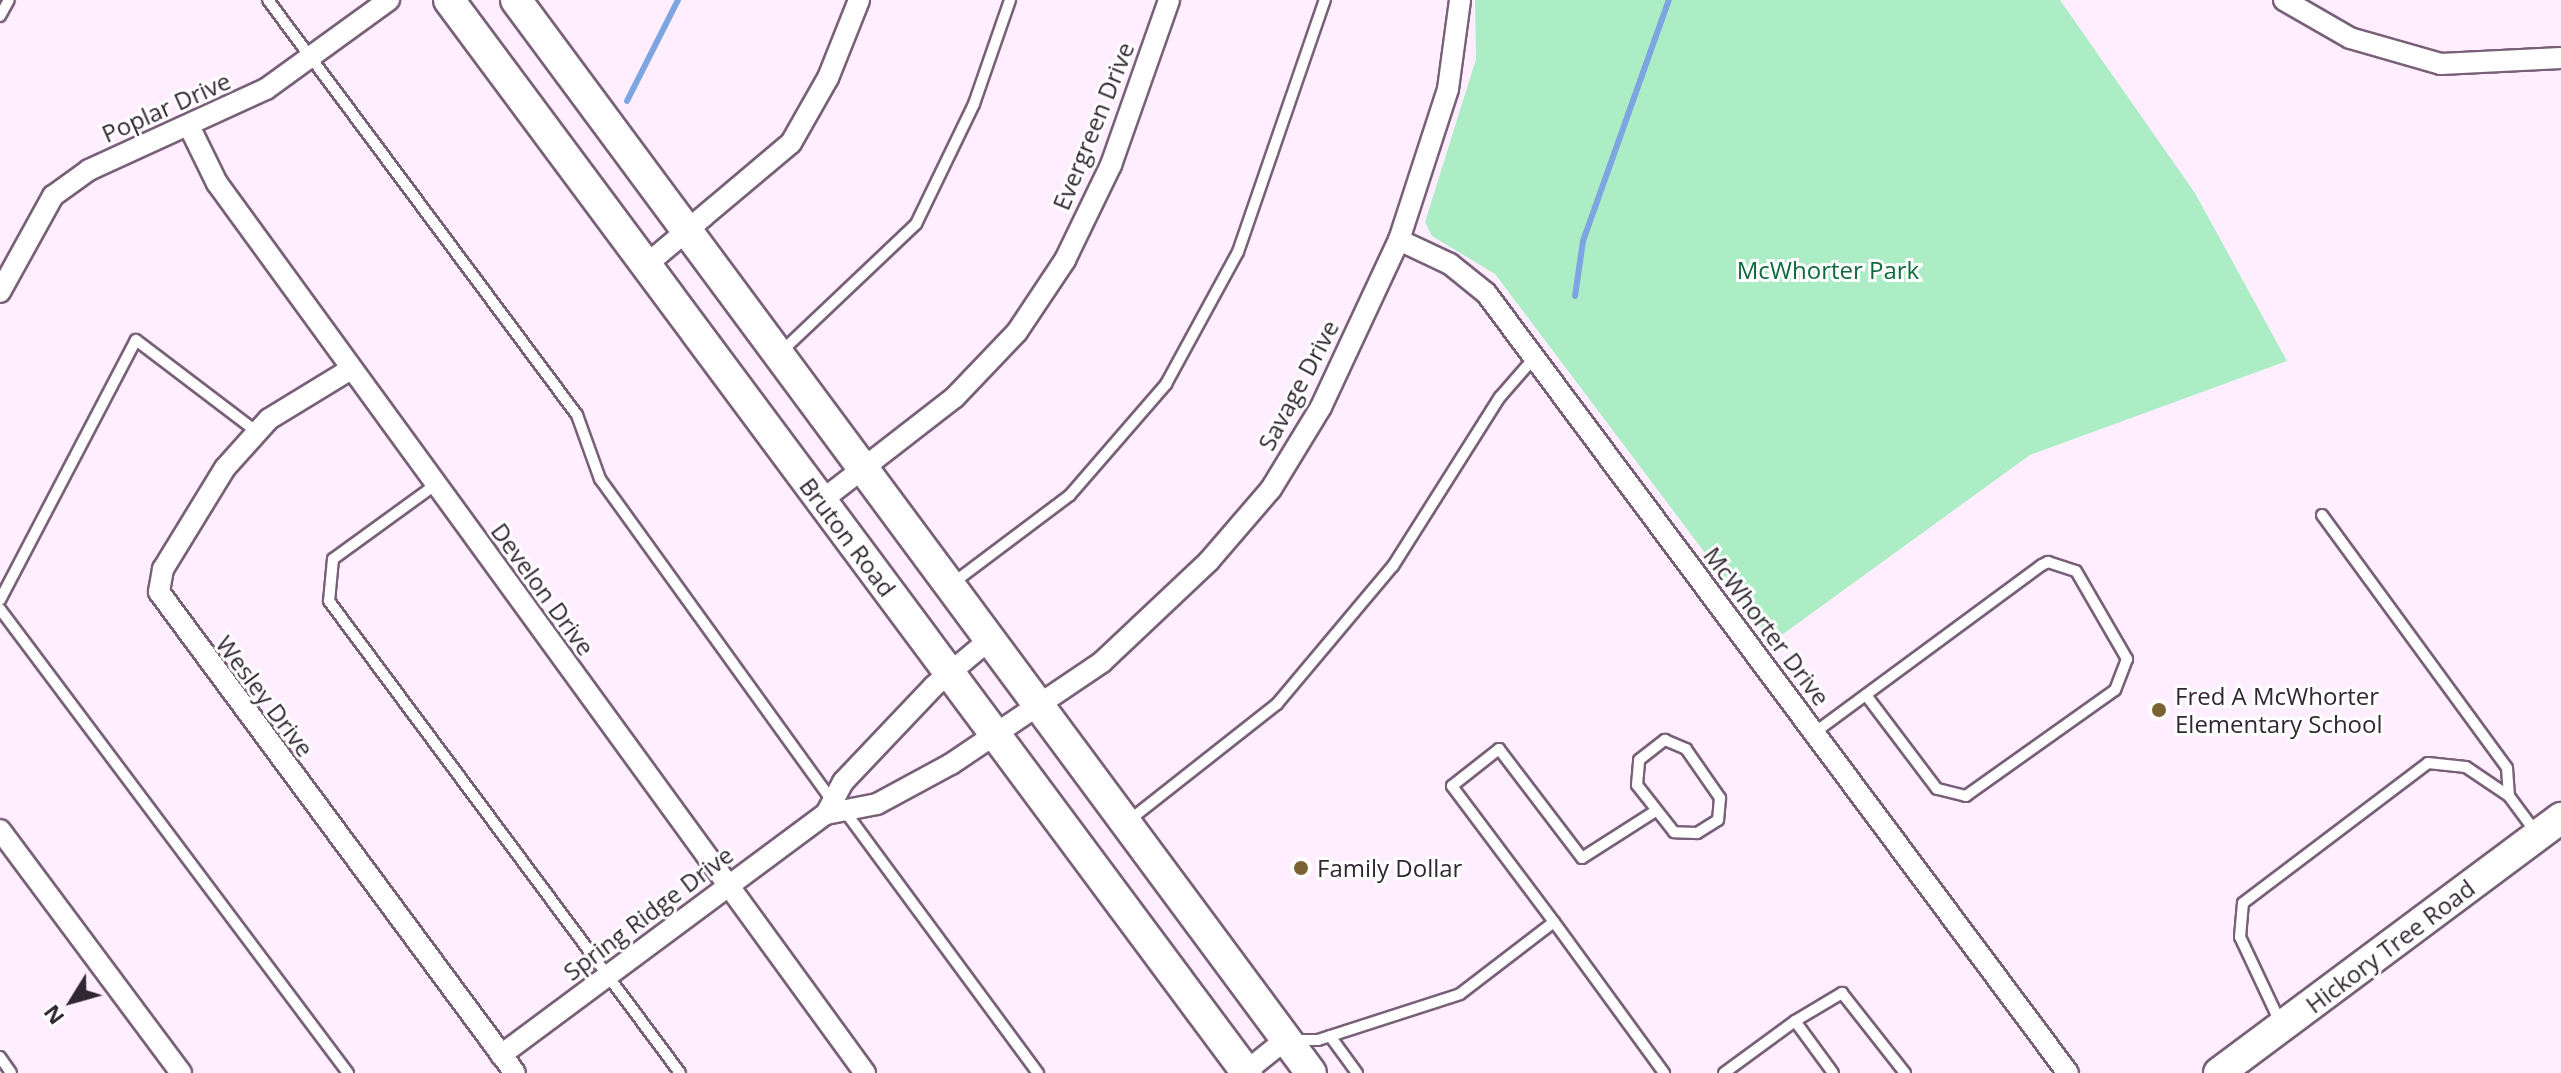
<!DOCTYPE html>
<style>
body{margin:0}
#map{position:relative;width:2561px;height:1073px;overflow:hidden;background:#fef;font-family:"Open Sans",sans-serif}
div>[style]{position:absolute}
.green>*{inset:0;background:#adedc5}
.stream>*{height:6px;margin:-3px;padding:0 3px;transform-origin:3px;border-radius:3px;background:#7ca5e1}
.roads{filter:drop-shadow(2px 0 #786079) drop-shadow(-2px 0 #786079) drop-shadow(0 2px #786079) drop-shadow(0 -2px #786079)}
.lane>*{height:10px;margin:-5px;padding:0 5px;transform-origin:5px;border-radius:5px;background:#fff}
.street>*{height:20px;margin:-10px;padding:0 10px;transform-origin:10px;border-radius:10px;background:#fff}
.secondary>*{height:30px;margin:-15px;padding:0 15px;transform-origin:15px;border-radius:15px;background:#fff}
.dots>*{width:22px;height:22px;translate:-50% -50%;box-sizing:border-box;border:4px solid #fff;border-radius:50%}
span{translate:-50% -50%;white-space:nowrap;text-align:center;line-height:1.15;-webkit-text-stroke:6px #fff;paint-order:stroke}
.street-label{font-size:24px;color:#312732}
.park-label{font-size:24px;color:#11693f}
.poi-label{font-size:24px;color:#312732}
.left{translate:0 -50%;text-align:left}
.north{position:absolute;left:32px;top:961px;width:80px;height:80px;-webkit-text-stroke:6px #fff;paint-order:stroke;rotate:233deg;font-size:22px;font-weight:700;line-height:32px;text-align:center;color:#312732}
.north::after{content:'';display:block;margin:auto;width:28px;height:36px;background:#312732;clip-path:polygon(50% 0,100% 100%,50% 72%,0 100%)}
</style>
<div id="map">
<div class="green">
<i style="clip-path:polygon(1475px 0,2060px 0,2195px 193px,2287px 361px,2030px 455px,1772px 642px,1495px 274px,1432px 236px,1425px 222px,1476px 59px)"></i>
</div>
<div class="stream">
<i style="left:627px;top:101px;width:113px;rotate:-63.2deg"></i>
<i style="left:1575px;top:296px;width:56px;rotate:-81.7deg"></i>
<i style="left:1583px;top:241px;width:256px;rotate:-70.4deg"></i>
</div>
<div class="roads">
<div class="lane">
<i style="left:268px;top:0;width:517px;rotate:53.33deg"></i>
<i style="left:577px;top:415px;width:68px;rotate:70.2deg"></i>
<i style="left:600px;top:479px;width:397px;rotate:54.2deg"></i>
<i style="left:0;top:16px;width:18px;rotate:-61deg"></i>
<i style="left:780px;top:353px;width:187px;rotate:-43.5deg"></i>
<i style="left:916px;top:224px;width:133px;rotate:-64.2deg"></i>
<i style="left:974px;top:104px;width:110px;rotate:-70.9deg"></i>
<i style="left:435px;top:485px;width:126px;rotate:144deg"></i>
<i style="left:333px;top:559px;width:42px;rotate:95.4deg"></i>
<i style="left:329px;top:601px;width:588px;rotate:53.36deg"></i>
<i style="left:2322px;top:515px;width:313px;rotate:53.8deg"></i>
<i style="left:2507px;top:768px;width:28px;rotate:86deg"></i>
<i style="left:953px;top:583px;width:146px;rotate:-36.9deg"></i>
<i style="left:1070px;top:495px;width:147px;rotate:-49.1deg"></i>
<i style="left:1166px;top:384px;width:150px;rotate:-61.4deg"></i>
<i style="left:1238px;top:252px;width:267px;rotate:-71deg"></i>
<i style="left:0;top:600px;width:293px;rotate:-62.4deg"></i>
<i style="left:136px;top:340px;width:152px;rotate:37.2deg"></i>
<i style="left:0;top:609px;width:580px;rotate:53.13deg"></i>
<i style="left:1814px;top:733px;width:283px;rotate:-36.4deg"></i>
<i style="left:2042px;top:565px;width:7px;rotate:-27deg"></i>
<i style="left:2048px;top:562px;width:29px;rotate:18deg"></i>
<i style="left:2076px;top:571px;width:102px;rotate:59.9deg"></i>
<i style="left:2127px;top:659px;width:33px;rotate:111deg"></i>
<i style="left:2115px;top:690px;width:183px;rotate:144.6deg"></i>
<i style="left:1966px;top:796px;width:30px;rotate:-166deg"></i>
<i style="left:1937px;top:789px;width:118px;rotate:-127.1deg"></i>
<i style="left:1665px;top:740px;width:23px;rotate:23deg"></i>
<i style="left:1686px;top:749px;width:60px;rotate:55.2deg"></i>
<i style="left:1720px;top:798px;width:22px;rotate:95deg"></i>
<i style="left:1718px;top:820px;width:25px;rotate:148deg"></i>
<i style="left:1697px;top:833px;width:23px;rotate:-178deg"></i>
<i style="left:1674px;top:832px;width:60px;rotate:-128.2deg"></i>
<i style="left:1637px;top:785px;width:25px;rotate:-85deg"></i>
<i style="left:1639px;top:760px;width:33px;rotate:-38deg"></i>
<i style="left:844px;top:810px;width:327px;rotate:53.6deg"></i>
<i style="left:1127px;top:822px;width:191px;rotate:-38.2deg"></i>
<i style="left:1277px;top:704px;width:180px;rotate:-50deg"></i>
<i style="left:1393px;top:566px;width:200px;rotate:-57.7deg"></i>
<i style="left:1500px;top:397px;width:52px;rotate:-48.9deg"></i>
<i style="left:1554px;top:922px;width:170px;rotate:-126.9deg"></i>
<i style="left:1452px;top:786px;width:60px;rotate:-38.2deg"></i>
<i style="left:1499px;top:749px;width:137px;rotate:52.7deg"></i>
<i style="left:1582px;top:858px;width:85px;rotate:-32.6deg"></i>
<i style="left:1795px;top:1021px;width:55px;rotate:-30.8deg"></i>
<i style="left:1842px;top:993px;width:102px;rotate:51.8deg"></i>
<i style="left:2281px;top:1024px;width:96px;rotate:-115.2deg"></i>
<i style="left:2240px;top:937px;width:34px;rotate:-85deg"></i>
<i style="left:2243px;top:903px;width:232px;rotate:-37.1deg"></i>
<i style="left:2428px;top:763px;width:38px;rotate:6deg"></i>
<i style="left:2466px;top:767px;width:52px;rotate:34deg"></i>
<i style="left:2509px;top:796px;width:47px;rotate:53.6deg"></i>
<i style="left:1330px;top:1036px;width:46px;rotate:53.9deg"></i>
<i style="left:1291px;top:1040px;width:27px"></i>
<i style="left:1318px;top:1040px;width:149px;rotate:-17.9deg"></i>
<i style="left:1460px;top:994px;width:118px;rotate:-37.5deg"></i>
<i style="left:1554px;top:922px;width:187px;rotate:53.9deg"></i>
<i style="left:0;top:1057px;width:19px;rotate:55deg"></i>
<i style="left:1724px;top:1073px;width:88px;rotate:-36.2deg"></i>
<i style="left:1795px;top:1021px;width:64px;rotate:53.8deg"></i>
</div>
<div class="street">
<i style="left:2284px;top:0;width:76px;rotate:29.9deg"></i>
<i style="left:2350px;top:38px;width:95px;rotate:15.9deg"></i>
<i style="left:2441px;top:64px;width:120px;rotate:-2.9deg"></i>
<i style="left:190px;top:128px;width:61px;rotate:63.9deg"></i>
<i style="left:217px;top:183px;width:1101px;rotate:53.94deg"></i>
<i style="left:1399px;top:240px;width:56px;rotate:25.2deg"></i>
<i style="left:1450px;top:264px;width:46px;rotate:38.9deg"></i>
<i style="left:1486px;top:293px;width:973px;rotate:53.27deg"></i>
<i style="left:646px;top:265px;width:189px;rotate:-40.1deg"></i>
<i style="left:791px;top:143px;width:75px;rotate:-60.4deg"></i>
<i style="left:828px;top:78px;width:84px;rotate:-68.3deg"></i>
<i style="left:0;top:292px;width:110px;rotate:-61.1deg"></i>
<i style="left:53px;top:196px;width:44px;rotate:-35.8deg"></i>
<i style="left:89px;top:170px;width:195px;rotate:-24.6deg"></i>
<i style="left:266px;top:89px;width:152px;rotate:-35.9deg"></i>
<i style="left:351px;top:369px;width:96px;rotate:148.6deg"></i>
<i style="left:269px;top:419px;width:66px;rotate:131.9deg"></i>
<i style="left:225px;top:468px;width:119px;rotate:121.5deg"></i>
<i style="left:163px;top:569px;width:23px;rotate:100deg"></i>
<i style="left:159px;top:592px;width:598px;rotate:53.49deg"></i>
<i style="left:821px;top:501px;width:168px;rotate:-37.8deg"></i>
<i style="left:954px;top:398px;width:91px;rotate:-46.3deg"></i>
<i style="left:1017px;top:332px;width:87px;rotate:-56.3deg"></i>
<i style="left:1065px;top:260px;width:106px;rotate:-64.2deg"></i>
<i style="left:1111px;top:165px;width:175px;rotate:-70.6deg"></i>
<i style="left:826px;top:814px;width:52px;rotate:-11.1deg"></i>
<i style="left:877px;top:804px;width:84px;rotate:-28.4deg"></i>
<i style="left:951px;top:764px;width:182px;rotate:-34deg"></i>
<i style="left:1102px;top:662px;width:147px;rotate:-43.3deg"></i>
<i style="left:1209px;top:561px;width:95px;rotate:-49.3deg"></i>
<i style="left:1271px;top:489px;width:96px;rotate:-58.6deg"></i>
<i style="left:1321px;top:407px;width:184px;rotate:-65deg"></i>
<i style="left:1399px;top:240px;width:159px;rotate:-72deg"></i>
<i style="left:1448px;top:89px;width:90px;rotate:-82.3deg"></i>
<i style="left:0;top:830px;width:303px;rotate:53.3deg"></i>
<i style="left:501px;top:1055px;width:405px;rotate:-36.6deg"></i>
<i style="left:826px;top:814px;width:36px;rotate:-62deg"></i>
<i style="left:843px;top:782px;width:132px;rotate:-46.5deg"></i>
<i style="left:934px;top:686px;width:72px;rotate:-39.9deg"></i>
<i style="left:1244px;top:1073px;width:53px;rotate:-38.8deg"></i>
</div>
<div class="secondary">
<i style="left:449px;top:0;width:1337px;rotate:53.36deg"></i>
<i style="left:516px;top:0;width:1335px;rotate:53.46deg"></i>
<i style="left:2219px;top:1073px;width:427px;rotate:-36.7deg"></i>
</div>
</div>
<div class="dots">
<i style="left:2159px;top:710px;background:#7b6233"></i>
<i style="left:1301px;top:868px;background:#7b6233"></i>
</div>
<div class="street-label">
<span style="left:166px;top:107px;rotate:-24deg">Poplar Drive</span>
<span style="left:1093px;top:126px;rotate:-68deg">Evergreen Drive</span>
<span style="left:1298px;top:385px;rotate:-62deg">Savage Drive</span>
<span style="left:848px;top:537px;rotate:53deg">Bruton Road</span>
<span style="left:543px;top:589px;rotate:54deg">Develon Drive</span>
<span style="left:1767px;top:626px;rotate:53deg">McWhorter Drive</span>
<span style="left:265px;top:696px;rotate:53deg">Wesley Drive</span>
<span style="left:648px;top:913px;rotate:-37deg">Spring Ridge Drive</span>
<span style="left:2390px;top:946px;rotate:-37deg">Hickory Tree Road</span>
</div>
<div class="park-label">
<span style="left:1828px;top:270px">McWhorter Park</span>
</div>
<div class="poi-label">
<span class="left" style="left:2175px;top:710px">Fred A McWhorter<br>Elementary School</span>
<span class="left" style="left:1317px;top:868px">Family Dollar</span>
</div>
<div class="north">N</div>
</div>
